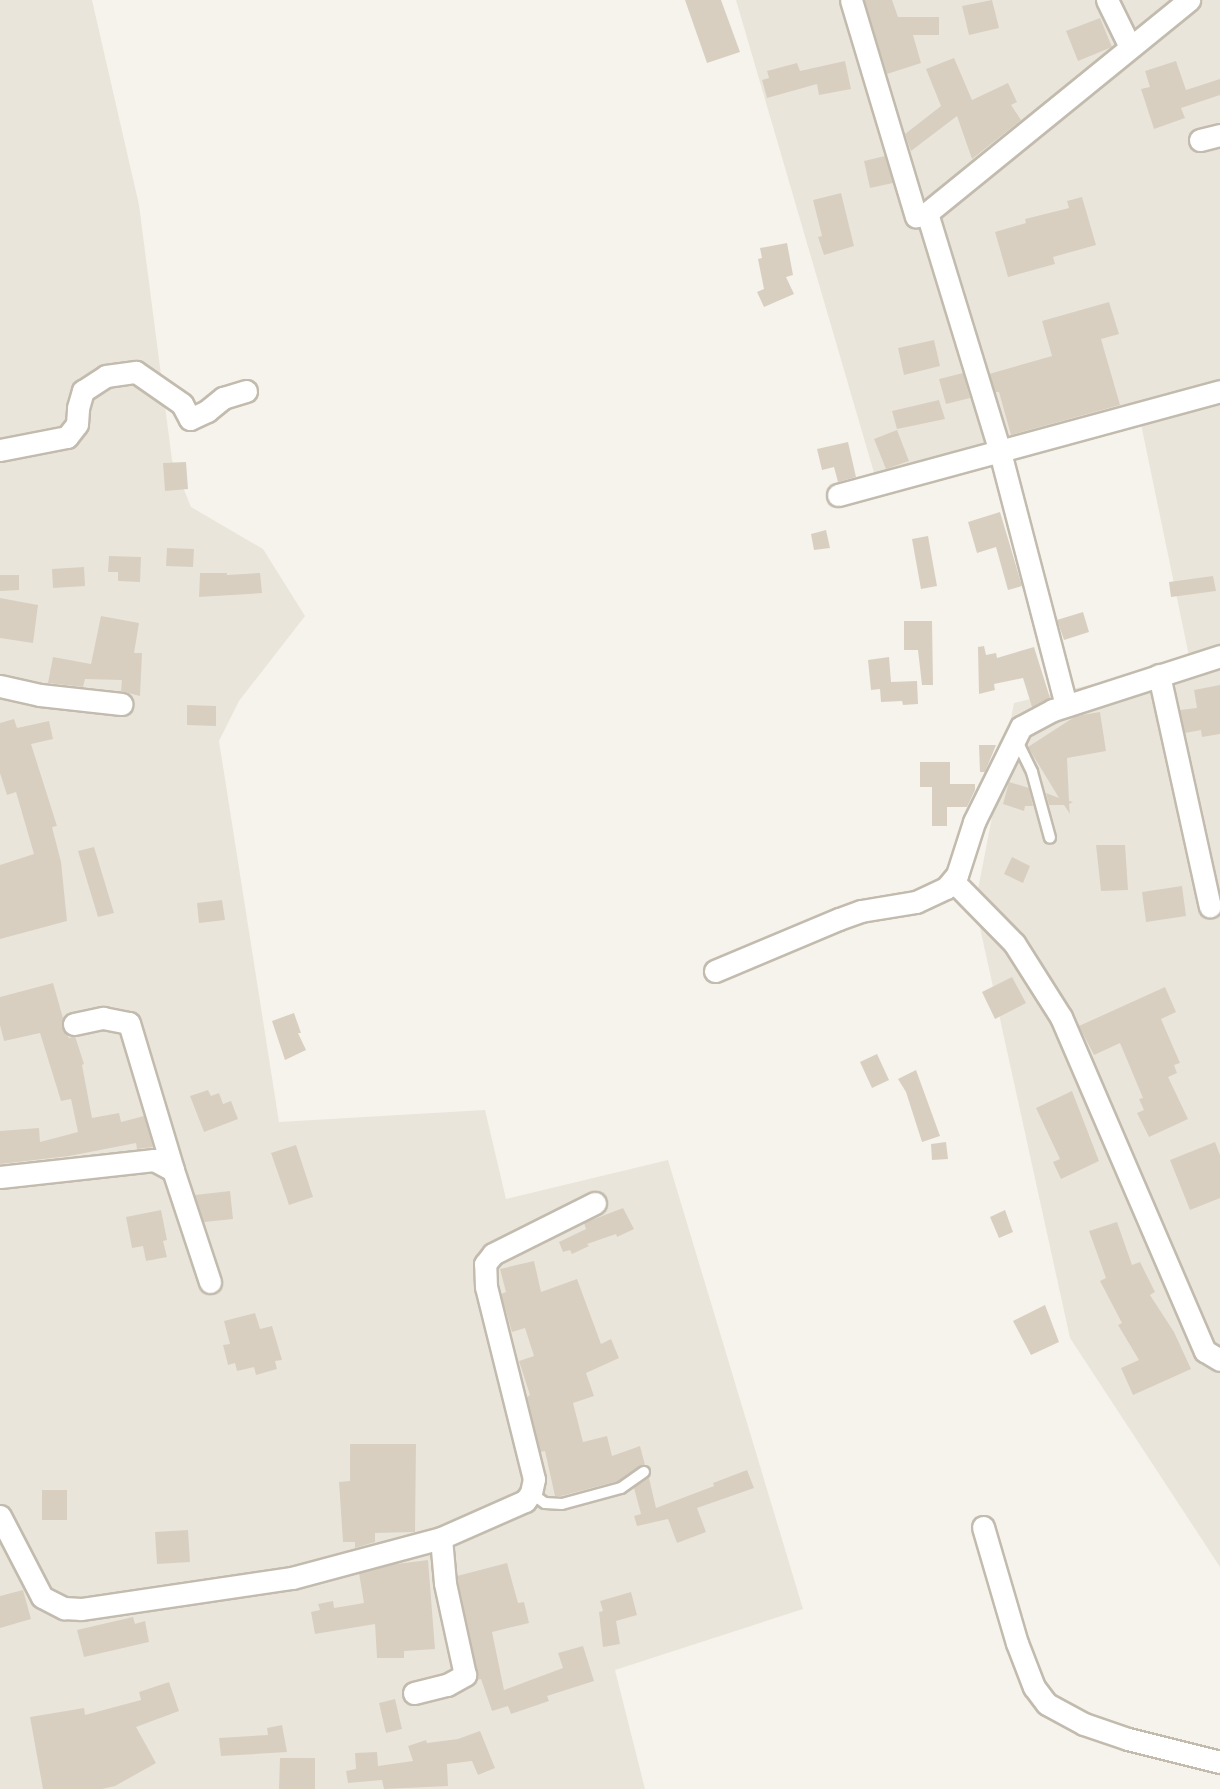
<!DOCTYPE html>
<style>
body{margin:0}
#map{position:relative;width:1220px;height:1789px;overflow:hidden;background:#f6f3ec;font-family:Raleway,sans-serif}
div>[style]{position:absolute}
.residential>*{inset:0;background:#eae5da}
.building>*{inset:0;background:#d8cfc1}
.roads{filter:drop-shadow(2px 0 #c2bbae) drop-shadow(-2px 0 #c2bbae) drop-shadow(0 2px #c2bbae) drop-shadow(0 -2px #c2bbae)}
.lane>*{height:10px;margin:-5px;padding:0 5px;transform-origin:5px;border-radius:5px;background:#fff}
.street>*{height:21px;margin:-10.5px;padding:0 10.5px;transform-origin:10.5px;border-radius:10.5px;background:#fff}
span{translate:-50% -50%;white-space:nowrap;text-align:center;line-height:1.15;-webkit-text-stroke:5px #fff;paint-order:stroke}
</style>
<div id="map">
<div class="residential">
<i style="clip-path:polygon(0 0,92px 0,139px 205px,172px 460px,191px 507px,263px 549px,305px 616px,239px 701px,219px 741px,279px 1122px,485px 1110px,506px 1199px,668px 1160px,803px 1609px,615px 1670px,645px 1789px,0 1789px)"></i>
<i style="clip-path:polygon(736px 0,1220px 0,1220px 1567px,1070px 1338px,975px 905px,1014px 703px,1190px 661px,1141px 424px,877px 483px)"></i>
</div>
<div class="building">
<i style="clip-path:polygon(685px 0,721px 0,740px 52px,707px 63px)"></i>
<i style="clip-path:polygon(864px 0,892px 0,898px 17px,939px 17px,939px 35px,913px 35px,921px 63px,887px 74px)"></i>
<i style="clip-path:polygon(992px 0,999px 28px,969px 35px,962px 6px)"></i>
<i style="clip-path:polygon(1100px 18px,1112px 47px,1078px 61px,1066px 31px)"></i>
<i style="clip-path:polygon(954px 58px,972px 100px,1008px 83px,1017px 102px,1011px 105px,1021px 120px,972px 159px,957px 116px,911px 151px,905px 134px,941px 106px,926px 69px)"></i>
<i style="clip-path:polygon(845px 61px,851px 89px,819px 95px,817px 84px,767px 98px,762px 80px,769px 78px,767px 71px,797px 63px,800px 71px)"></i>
<i style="clip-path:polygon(1176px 61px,1186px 90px,1220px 79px,1220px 95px,1181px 108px,1185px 118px,1154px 129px,1141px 89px,1150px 87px,1145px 71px)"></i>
<i style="clip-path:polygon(885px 156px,893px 183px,870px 188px,864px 161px)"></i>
<i style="clip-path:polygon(841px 193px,854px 246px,824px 255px,818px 237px,822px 236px,813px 200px)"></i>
<i style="clip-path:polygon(1082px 197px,1096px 245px,1053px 257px,1055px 264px,1008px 277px,995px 232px,1026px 223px,1025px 219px,1069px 208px,1067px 201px)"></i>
<i style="clip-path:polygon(787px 243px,793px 275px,786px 277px,794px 294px,764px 307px,757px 292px,764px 289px,758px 259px,762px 258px,760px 248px)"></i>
<i style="clip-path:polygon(1109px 302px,1119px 334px,1101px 339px,1120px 405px,1011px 435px,999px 392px,995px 392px,989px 374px,1052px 356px,1042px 321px)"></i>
<i style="clip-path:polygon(934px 340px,940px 366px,904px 375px,898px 348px)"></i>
<i style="clip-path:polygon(963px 373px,970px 398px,946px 404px,939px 379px)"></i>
<i style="clip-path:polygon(939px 400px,945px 419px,897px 429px,892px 411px)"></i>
<i style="clip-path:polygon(897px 430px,909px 461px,886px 469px,874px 439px)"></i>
<i style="clip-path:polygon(848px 442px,856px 477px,838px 482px,834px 467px,822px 470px,817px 449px)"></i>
<i style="clip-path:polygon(186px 462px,188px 489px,165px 491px,163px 463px)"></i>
<i style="clip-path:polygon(1000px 512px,1022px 586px,1008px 590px,996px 547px,977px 553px,968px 522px)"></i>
<i style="clip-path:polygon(826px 530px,830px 548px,814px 550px,811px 534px)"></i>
<i style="clip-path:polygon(928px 536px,937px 586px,921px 589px,912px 539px)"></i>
<i style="clip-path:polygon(167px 548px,194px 549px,193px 567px,166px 566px)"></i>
<i style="clip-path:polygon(109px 556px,141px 557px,140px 582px,118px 581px,118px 572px,108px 572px)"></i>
<i style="clip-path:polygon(84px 567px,85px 586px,53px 588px,52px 569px)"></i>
<i style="clip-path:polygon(200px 573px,227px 573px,227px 575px,260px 573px,262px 593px,199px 597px)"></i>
<i style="clip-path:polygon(0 575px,19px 575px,19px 590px,0 591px)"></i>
<i style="clip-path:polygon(1213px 576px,1216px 591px,1171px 597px,1169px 582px)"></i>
<i style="clip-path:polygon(0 598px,38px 605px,33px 643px,0 638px)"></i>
<i style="clip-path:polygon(1083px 612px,1089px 632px,1064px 640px,1057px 620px)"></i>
<i style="clip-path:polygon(101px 616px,139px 623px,134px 653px,142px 653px,140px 696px,121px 691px,122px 680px,85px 679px,83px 687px,48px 683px,53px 657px,91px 664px)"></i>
<i style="clip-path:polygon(904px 621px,932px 621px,933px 685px,922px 685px,918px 650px,904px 650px)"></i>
<i style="clip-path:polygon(984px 646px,986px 655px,996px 653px,997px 658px,1034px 647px,1050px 698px,1032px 707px,1023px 678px,994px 684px,995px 690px,979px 694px,978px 647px)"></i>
<i style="clip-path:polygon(889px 657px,891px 682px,917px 681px,918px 704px,903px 705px,902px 701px,881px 702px,880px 689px,871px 690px,868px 660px)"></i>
<i style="clip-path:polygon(1220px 685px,1220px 734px,1202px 737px,1201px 730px,1185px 733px,1180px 710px,1197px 708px,1194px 690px)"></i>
<i style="clip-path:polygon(187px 705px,216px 706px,216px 726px,187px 725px)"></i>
<i style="clip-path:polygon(1100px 712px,1106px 751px,1067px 758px,1069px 801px,1073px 802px,1069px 804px,1070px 814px,1064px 805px,1049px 805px,1046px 793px,1059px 798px,1028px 747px,1076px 716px)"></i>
<i style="clip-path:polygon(14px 719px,17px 728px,49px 721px,53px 739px,31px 744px,57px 826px,52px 827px,61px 862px,67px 921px,0 939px,0 865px,34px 854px,16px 792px,7px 795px,0 773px,0 723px)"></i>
<i style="clip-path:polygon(979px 745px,996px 745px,985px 772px,980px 772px)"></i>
<i style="clip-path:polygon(920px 762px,950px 762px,950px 784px,975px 784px,975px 790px,967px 807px,947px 807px,947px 826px,932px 826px,932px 787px,920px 787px)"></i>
<i style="clip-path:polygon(1009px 782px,1029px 788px,1033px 806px,1025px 806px,1024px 811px,1003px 804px)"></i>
<i style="clip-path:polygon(1096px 845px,1125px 845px,1128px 890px,1101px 891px)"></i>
<i style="clip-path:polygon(94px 847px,114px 913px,98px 917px,78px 851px)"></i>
<i style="clip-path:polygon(1012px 857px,1030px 866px,1023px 883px,1004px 874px)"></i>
<i style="clip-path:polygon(1182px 886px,1186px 916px,1146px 922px,1142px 892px)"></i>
<i style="clip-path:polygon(222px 900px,225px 920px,199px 923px,197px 903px)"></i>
<i style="clip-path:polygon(1012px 977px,1026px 1003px,995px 1019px,982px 992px)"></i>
<i style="clip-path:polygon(53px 983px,63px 1018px,62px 1027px,69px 1038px,75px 1036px,84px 1064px,82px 1065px,92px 1118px,119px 1113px,121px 1122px,144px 1116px,153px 1147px,137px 1149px,136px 1143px,69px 1156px,0 1164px,0 1131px,39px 1128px,40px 1142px,78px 1132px,71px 1099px,61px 1101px,40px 1033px,4px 1041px,0 1025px,0 997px)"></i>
<i style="clip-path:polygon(1165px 987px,1176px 1012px,1161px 1019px,1180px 1063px,1174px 1065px,1177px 1073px,1168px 1077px,1188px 1119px,1149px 1137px,1137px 1113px,1144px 1110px,1139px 1099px,1143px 1098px,1120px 1043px,1094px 1055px,1079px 1026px)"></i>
<i style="clip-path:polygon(294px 1013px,301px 1033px,298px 1033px,306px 1050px,285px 1060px,272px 1021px)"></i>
<i style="clip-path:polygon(877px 1054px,889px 1080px,872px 1088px,860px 1062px)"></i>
<i style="clip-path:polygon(916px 1070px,940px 1136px,922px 1142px,906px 1092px,898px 1079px)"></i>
<i style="clip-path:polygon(208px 1090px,211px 1096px,219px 1093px,223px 1104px,231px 1101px,238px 1119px,204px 1132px,190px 1096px)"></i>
<i style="clip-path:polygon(1072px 1091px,1099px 1161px,1061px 1179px,1053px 1162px,1060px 1159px,1036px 1108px)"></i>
<i style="clip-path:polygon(946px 1142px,948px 1159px,932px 1160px,931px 1144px)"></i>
<i style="clip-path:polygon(1215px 1142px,1220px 1155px,1220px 1198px,1190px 1210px,1170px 1160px)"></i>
<i style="clip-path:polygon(296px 1145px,313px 1197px,289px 1205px,271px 1153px)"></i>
<i style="clip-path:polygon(230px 1191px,233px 1219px,204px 1222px,195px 1195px)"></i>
<i style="clip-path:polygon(623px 1208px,634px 1229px,617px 1237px,616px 1234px,587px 1244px,589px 1246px,572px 1254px,570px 1250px,563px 1252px,559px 1242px,586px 1229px,584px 1223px)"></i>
<i style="clip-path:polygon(161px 1210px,167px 1240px,163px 1241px,167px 1257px,146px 1261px,143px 1246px,132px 1248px,126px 1217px)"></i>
<i style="clip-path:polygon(1005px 1210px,1013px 1232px,999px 1238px,990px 1217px)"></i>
<i style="clip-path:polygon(1117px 1222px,1132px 1265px,1140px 1262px,1155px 1292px,1150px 1295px,1174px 1332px,1191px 1369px,1133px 1395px,1121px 1368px,1139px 1360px,1118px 1325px,1122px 1323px,1100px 1281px,1106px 1278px,1089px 1231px)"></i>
<i style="clip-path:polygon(534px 1261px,541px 1292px,577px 1279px,601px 1344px,611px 1339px,619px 1358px,586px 1373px,594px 1396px,573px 1403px,583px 1442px,607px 1436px,612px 1456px,640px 1446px,645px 1465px,618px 1481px,561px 1496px,555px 1496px,545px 1451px,540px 1452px,527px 1397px,530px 1395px,519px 1361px,534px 1356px,525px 1328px,512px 1332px,501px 1294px,506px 1292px,500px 1269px)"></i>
<i style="clip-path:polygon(1045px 1305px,1059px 1342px,1031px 1355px,1013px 1321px)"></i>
<i style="clip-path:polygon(255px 1313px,260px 1329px,272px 1326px,282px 1360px,275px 1361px,277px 1369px,256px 1375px,254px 1367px,237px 1371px,235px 1363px,228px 1365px,223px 1345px,230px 1344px,224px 1321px)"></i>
<i style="clip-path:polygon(350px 1444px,416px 1444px,415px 1532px,375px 1533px,375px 1542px,355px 1548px,355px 1542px,343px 1542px,339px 1482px,350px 1481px)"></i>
<i style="clip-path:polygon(747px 1470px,754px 1488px,697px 1508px,706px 1532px,677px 1543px,668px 1519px,637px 1526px,634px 1516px,641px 1514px,634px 1488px,649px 1478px,656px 1508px,714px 1486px,713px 1483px)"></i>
<i style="clip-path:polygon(42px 1490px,67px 1490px,67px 1520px,42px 1520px)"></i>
<i style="clip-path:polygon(188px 1530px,190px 1562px,157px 1564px,155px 1532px)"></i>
<i style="clip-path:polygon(428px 1560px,435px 1649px,404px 1651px,404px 1658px,377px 1658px,375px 1624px,315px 1634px,311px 1612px,320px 1610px,318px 1604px,333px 1601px,334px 1608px,364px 1603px,359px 1573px,389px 1565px)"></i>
<i style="clip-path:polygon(507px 1563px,518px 1603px,524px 1602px,529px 1623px,492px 1632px,504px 1690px,563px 1668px,558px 1653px,583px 1646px,594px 1681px,547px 1696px,549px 1701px,511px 1714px,508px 1706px,492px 1711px,481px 1679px,477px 1680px,457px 1576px)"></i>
<i style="clip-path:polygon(23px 1590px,31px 1619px,0 1628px,0 1596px)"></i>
<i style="clip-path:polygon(631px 1592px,637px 1615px,616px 1621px,620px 1644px,603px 1647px,599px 1612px,603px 1611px,600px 1601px)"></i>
<i style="clip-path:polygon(133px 1617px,135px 1624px,145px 1621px,149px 1642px,84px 1657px,77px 1630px)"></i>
<i style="clip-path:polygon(169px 1682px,179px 1711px,136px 1727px,156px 1763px,115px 1786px,102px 1789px,43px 1789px,30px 1717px,84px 1708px,85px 1715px,141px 1700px,139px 1692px)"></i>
<i style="clip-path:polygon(395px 1699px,402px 1729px,386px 1733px,379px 1703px)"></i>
<i style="clip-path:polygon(282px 1725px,287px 1752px,221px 1756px,219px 1738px,268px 1735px,267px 1728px)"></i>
<i style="clip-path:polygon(480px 1731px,495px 1768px,478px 1775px,472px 1761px,447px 1764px,448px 1786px,384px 1789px,382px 1780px,348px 1783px,346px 1771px,356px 1769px,355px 1753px,377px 1752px,378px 1766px,413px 1761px,408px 1746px,426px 1740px,427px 1743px,458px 1739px)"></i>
<i style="clip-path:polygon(280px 1758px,315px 1758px,315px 1789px,279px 1789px)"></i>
</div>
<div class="roads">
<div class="lane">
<i style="left:1016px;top:739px;width:37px;rotate:64deg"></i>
<i style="left:1032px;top:772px;width:68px;rotate:74.7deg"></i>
<i style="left:531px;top:1493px;width:17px;rotate:36deg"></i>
<i style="left:545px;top:1503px;width:17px;rotate:3deg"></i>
<i style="left:562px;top:1504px;width:61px;rotate:-15.2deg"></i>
<i style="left:621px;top:1488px;width:28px;rotate:-35deg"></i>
</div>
<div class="street">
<i style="left:851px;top:0;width:226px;rotate:73.3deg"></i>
<i style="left:916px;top:216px;width:11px;rotate:-15deg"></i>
<i style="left:927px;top:213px;width:338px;rotate:-39.1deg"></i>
<i style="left:1107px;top:0;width:52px;rotate:63.9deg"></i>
<i style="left:1200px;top:140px;width:21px;rotate:-14deg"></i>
<i style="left:927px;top:213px;width:250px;rotate:73deg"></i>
<i style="left:1000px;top:452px;width:262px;rotate:75.4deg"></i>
<i style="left:0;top:450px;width:68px;rotate:-11deg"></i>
<i style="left:67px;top:437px;width:16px;rotate:-52deg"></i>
<i style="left:77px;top:424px;width:16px;rotate:-86deg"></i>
<i style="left:78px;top:408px;width:18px;rotate:-74deg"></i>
<i style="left:83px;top:391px;width:27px;rotate:-33deg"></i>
<i style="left:106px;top:376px;width:30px;rotate:-8deg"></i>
<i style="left:136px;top:372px;width:56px;rotate:34.8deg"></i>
<i style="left:182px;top:404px;width:17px;rotate:62deg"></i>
<i style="left:190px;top:419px;width:19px;rotate:-25deg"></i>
<i style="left:207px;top:411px;width:21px;rotate:-39deg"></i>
<i style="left:223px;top:398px;width:24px;rotate:-17deg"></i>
<i style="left:838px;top:495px;width:396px;rotate:-15.2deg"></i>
<i style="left:1159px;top:675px;width:237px;rotate:77.6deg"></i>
<i style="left:0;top:686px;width:41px;rotate:12.7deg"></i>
<i style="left:40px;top:695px;width:82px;rotate:6.3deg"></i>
<i style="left:954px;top:882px;width:86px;rotate:45.5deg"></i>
<i style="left:1014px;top:943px;width:88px;rotate:57.6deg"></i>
<i style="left:1061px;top:1017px;width:364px;rotate:66.7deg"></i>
<i style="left:1205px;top:1351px;width:17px;rotate:31deg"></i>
<i style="left:715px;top:971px;width:134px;rotate:-22.8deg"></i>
<i style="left:839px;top:919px;width:23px;rotate:-20deg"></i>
<i style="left:861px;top:911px;width:56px;rotate:-9.3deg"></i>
<i style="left:916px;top:902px;width:33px;rotate:-25deg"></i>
<i style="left:946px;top:888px;width:17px;rotate:-50deg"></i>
<i style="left:957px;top:875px;width:56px;rotate:-72.2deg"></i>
<i style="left:974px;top:822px;width:106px;rotate:-63.7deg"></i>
<i style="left:1021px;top:727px;width:36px;rotate:-28deg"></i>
<i style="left:1053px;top:710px;width:176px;rotate:-17.9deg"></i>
<i style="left:74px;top:1024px;width:30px;rotate:-12deg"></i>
<i style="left:103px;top:1018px;width:26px;rotate:11deg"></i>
<i style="left:129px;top:1023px;width:153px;rotate:73.3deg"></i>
<i style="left:0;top:1177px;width:155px;rotate:-6.3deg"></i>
<i style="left:154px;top:1160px;width:21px;rotate:28deg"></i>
<i style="left:173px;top:1170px;width:118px;rotate:71.7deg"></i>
<i style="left:0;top:1516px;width:91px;rotate:62.6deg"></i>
<i style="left:42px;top:1597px;width:25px;rotate:27deg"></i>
<i style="left:64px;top:1608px;width:17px;rotate:3deg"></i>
<i style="left:81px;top:1609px;width:213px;rotate:-8.4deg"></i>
<i style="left:292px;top:1578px;width:154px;rotate:-15deg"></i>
<i style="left:441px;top:1538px;width:92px;rotate:-23.8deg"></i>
<i style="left:525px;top:1501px;width:10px;rotate:-53deg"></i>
<i style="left:531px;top:1493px;width:14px;rotate:-78deg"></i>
<i style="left:534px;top:1479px;width:198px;rotate:-104deg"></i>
<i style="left:486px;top:1287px;width:23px;rotate:-92deg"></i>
<i style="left:485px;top:1264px;width:13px;rotate:-51deg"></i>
<i style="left:493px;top:1254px;width:114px;rotate:-26.6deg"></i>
<i style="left:983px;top:1527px;width:121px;rotate:73.7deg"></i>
<i style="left:1017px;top:1643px;width:47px;rotate:68.9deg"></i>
<i style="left:1034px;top:1687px;width:21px;rotate:53deg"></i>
<i style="left:1047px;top:1704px;width:42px;rotate:28.4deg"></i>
<i style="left:1084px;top:1724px;width:46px;rotate:18.8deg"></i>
<i style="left:1128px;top:1739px;width:95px;rotate:14deg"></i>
<i style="left:414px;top:1693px;width:34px;rotate:-14deg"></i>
<i style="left:447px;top:1685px;width:21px;rotate:-29deg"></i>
<i style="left:465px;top:1675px;width:94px;rotate:-102.3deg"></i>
<i style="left:445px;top:1583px;width:45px;rotate:-95.1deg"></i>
</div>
</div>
</div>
